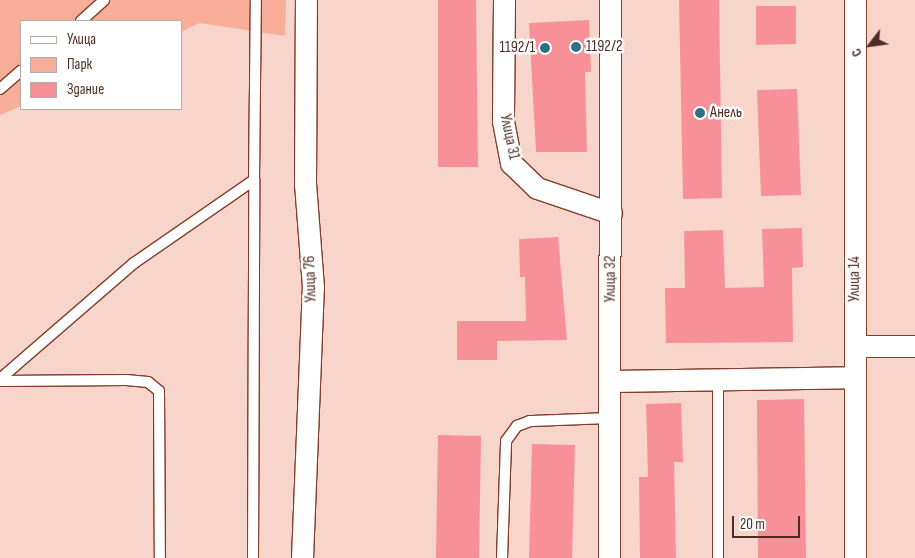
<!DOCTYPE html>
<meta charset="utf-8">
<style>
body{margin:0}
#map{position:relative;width:915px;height:558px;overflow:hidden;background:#f7d5cb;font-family:"Sofia Sans Condensed",sans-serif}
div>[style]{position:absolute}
.green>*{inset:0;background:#f8ad98}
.building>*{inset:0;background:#f79197}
.roads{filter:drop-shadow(1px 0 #833e2a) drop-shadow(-1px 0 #833e2a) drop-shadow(0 1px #833e2a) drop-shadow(0 -1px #833e2a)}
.service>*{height:10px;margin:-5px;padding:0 5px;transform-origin:5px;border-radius:5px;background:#fff}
.minor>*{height:21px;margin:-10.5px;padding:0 10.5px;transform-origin:10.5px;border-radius:10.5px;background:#fff}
.dots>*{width:14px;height:14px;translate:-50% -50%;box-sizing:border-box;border:2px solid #fff;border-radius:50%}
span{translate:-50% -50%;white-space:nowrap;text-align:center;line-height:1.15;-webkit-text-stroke:5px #fff;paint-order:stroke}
.poi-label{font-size:16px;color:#4d2d24}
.left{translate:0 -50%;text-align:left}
.right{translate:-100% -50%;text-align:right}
.street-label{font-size:16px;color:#4d2d24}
.legend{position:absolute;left:20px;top:20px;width:162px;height:90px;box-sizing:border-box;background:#fff;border:1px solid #b8aba7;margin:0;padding:6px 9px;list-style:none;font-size:15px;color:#4d2d24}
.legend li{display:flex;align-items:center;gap:10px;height:25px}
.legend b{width:25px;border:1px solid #b8aba7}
.north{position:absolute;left:845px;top:20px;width:50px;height:50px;-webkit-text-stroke:4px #fff;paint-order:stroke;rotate:240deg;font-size:14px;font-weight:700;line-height:20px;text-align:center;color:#4d2d24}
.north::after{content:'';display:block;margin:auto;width:18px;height:22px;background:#4d2d24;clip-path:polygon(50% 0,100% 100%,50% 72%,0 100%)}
.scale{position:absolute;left:732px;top:516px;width:68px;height:22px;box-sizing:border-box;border:2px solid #4d2d24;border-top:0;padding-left:6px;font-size:15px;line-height:18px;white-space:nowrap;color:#4d2d24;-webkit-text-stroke:4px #fff;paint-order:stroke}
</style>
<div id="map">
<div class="green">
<i style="clip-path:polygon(0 0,286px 0,285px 36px,199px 23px,181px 32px,181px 21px,21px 21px,21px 106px,0 115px)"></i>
</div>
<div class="building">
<i style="clip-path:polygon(438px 0,476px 0,478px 167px,438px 167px)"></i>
<i style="clip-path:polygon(679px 0,719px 0,722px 198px,683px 199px)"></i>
<i style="clip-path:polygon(756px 6px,796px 6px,796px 44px,756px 45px)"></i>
<i style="clip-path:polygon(589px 20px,591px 72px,585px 72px,587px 152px,536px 152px,529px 23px)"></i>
<i style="clip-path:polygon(797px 89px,801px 195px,761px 196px,757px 90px)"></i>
<i style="clip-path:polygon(802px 228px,803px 267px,792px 268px,793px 342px,666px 343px,665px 288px,685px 288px,684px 231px,723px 230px,725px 288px,764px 287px,762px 229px)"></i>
<i style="clip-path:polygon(558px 237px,567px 340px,497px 341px,497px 360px,457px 360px,457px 321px,526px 321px,525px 277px,520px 277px,519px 239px)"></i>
<i style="clip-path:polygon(804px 399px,806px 558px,758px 558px,757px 400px)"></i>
<i style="clip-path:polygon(681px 403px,683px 462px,674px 462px,676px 558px,640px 558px,639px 477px,648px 477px,646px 404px)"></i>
<i style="clip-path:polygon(438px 435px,481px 436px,479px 558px,436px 558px)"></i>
<i style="clip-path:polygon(532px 444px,575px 445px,572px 558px,529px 558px)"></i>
</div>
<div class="roads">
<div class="service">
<i style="left:81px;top:21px;width:31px;rotate:-42deg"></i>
<i style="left:0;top:89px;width:28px;rotate:-41deg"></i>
<i style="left:0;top:379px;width:177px;rotate:-40.9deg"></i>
<i style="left:134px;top:263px;width:146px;rotate:-34.7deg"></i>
<i style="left:254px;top:180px;width:180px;rotate:-89.4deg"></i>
<i style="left:718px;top:379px;width:179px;rotate:90deg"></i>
<i style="left:0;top:381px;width:126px;rotate:-0.5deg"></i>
<i style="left:126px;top:380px;width:22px;rotate:5deg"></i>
<i style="left:148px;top:382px;width:14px;rotate:39deg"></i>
<i style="left:159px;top:391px;width:167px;rotate:89.7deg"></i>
<i style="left:253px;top:558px;width:378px;rotate:-89.8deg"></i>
<i style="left:502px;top:558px;width:117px;rotate:-88deg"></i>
<i style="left:506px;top:441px;width:19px;rotate:-54deg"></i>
<i style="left:517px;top:426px;width:14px;rotate:-21deg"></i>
<i style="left:530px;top:421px;width:81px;rotate:-2.1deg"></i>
</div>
<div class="minor">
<i style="left:504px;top:0;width:121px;rotate:90.5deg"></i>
<i style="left:503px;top:121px;width:43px;rotate:79.2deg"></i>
<i style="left:511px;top:163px;width:36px;rotate:44deg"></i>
<i style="left:537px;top:188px;width:78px;rotate:18.7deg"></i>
<i style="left:855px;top:346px;width:60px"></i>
<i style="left:611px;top:381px;width:243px;rotate:-0.9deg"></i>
<i style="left:302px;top:558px;width:271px;rotate:-87.7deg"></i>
<i style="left:313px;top:287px;width:103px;rotate:-94.4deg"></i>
<i style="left:305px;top:184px;width:184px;rotate:-89.7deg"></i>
<i style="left:609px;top:558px;width:558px;rotate:-89.9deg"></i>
<i style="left:855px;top:558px;width:558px;rotate:-90deg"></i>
</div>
</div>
<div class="dots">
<i style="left:576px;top:47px;background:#2e7282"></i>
<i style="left:545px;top:48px;background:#2e7282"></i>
<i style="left:700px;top:113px;background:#2e7282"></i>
</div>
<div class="poi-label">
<span class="left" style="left:586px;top:47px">1192/2</span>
<span class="right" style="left:535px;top:48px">1192/1</span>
<span class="left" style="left:710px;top:113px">Анель</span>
</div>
<div class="street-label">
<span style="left:509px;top:137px;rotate:78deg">Улица 31</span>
<span style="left:311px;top:279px;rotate:-92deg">Улица 76</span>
<span style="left:611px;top:279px;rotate:-90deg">Улица 32</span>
<span style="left:855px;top:279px;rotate:-90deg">Улица 14</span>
</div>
<ul class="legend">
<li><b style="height:6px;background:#fff"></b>Улица</li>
<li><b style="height:14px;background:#f8ad98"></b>Парк</li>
<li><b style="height:14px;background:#f79197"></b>Здание</li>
</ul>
<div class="north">С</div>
<div class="scale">20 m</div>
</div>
